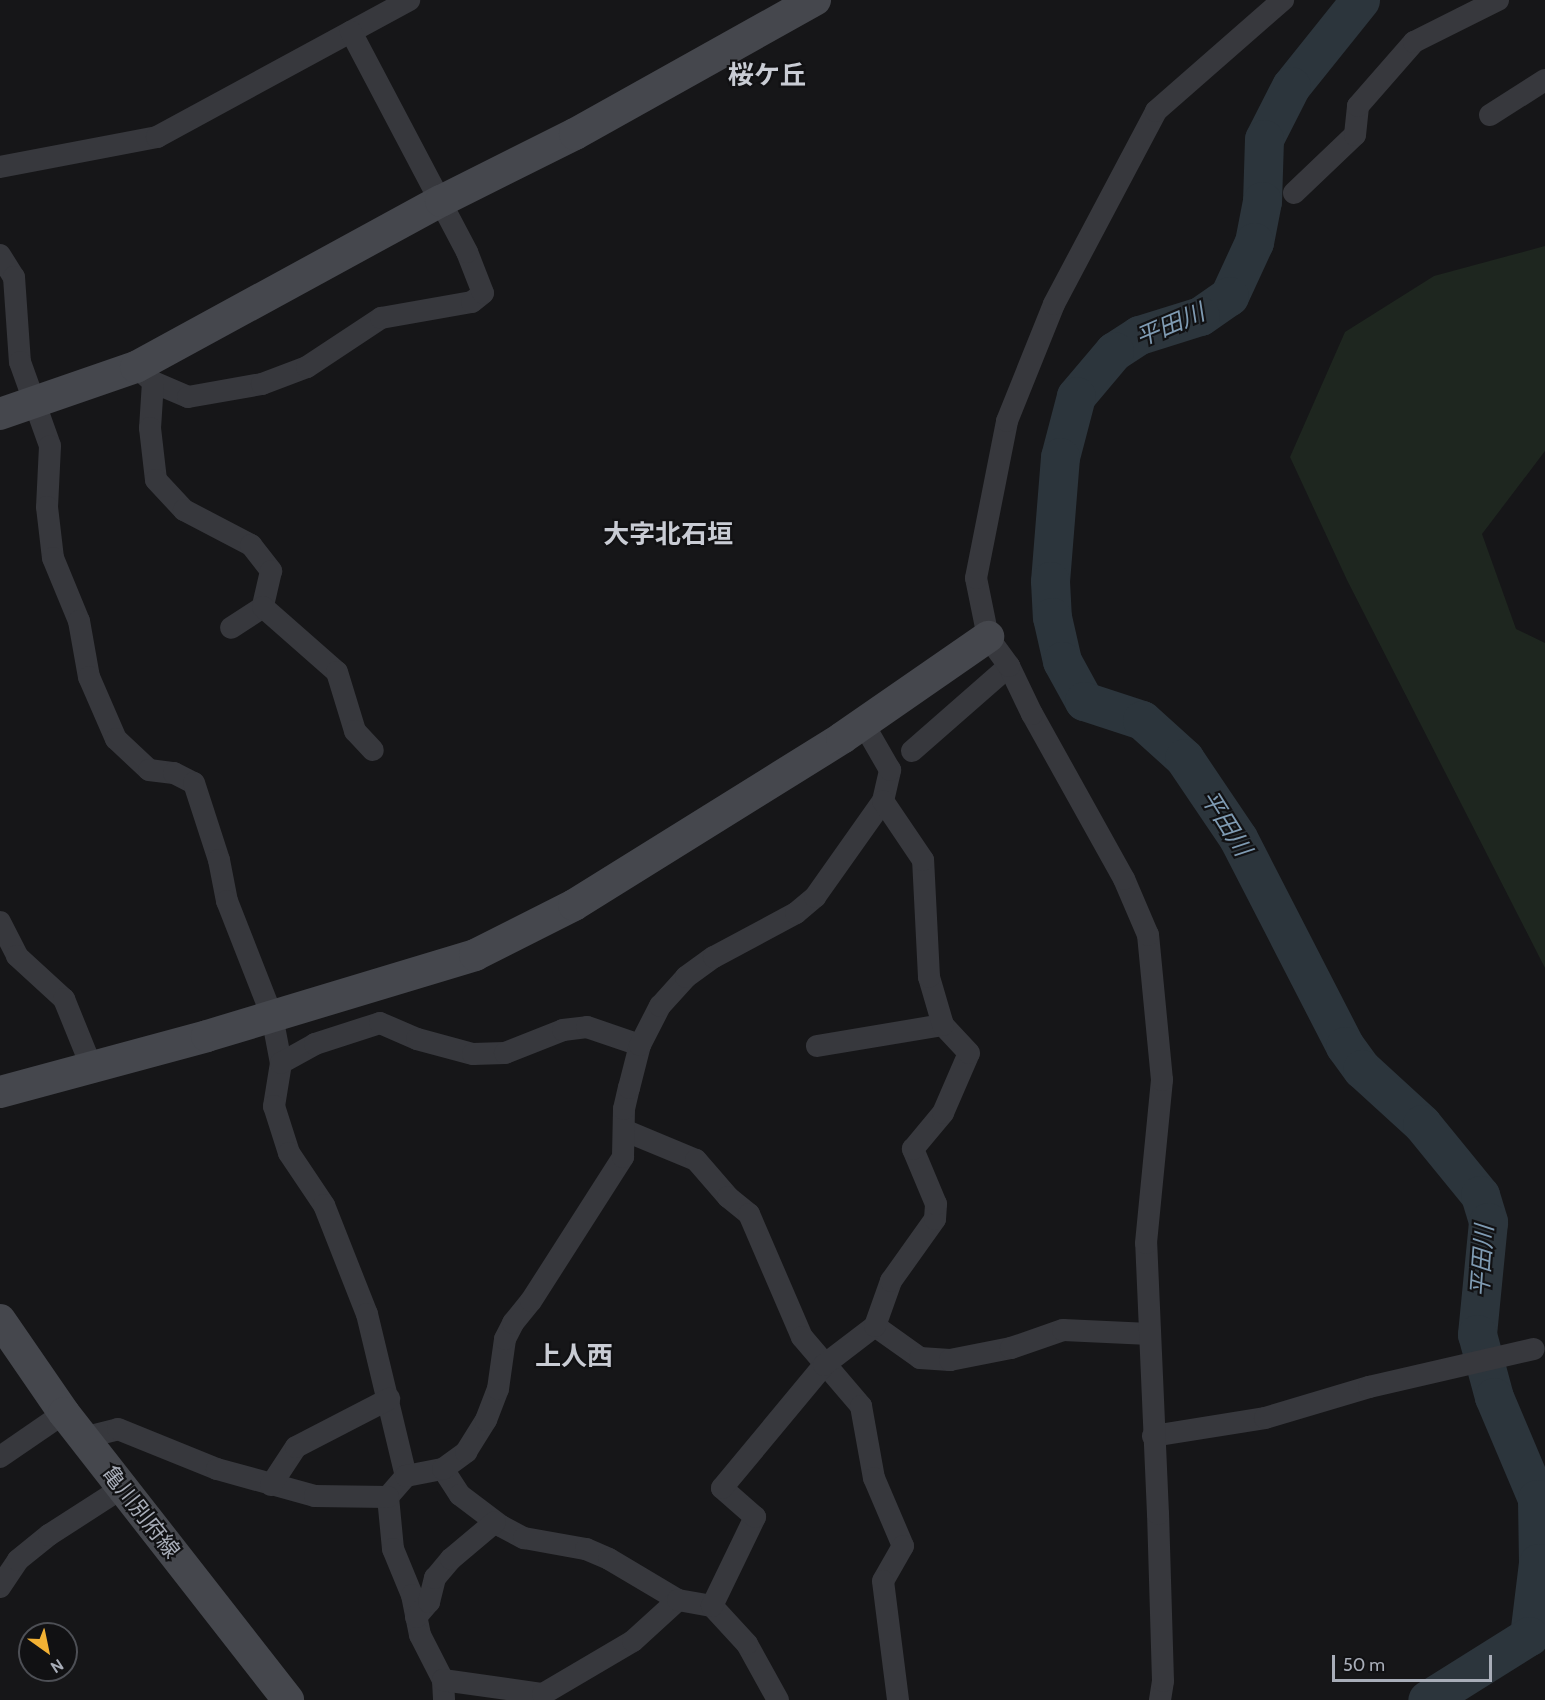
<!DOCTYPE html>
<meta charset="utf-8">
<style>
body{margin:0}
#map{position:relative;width:1545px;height:1700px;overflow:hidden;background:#161618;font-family:Cabin,"Noto Sans JP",sans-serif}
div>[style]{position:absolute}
.green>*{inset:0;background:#1e261f}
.river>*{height:39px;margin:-19.5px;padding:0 19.5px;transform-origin:19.5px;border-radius:19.5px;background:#2c353c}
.street>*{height:22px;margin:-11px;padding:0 11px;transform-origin:11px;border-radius:11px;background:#37383d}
.secondary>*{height:32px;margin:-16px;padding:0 16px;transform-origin:16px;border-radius:16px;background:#45474d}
span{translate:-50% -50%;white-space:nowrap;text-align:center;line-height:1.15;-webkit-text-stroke:4.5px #111113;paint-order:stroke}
.street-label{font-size:22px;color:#a8adb8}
.water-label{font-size:24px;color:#7f9bb3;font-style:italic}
.quarter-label{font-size:26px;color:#c9ccd4;font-weight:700}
.north{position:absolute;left:18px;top:1622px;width:60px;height:60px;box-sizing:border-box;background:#111113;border:2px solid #4d4f55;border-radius:50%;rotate:147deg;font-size:16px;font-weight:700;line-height:24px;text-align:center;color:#a8adb8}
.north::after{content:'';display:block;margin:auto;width:21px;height:27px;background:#f2b134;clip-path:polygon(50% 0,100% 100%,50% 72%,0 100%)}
.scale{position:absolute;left:1332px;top:1655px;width:160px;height:27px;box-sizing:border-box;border:3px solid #a8adb8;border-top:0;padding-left:8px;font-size:18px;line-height:21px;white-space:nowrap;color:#a8adb8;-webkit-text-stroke:4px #111113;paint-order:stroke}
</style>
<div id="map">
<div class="green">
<i style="clip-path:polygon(1545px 246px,1545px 451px,1482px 534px,1516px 629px,1545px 643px,1545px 968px,1347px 580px,1290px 457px,1345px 332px,1434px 276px)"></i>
</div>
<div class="river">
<i style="left:1360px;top:0;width:110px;rotate:128.7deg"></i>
<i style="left:1291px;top:86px;width:59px;rotate:117deg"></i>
<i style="left:1264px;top:139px;width:62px;rotate:91.8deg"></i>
<i style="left:1262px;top:201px;width:42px;rotate:101deg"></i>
<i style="left:1254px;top:242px;width:60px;rotate:114.8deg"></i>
<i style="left:1229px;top:296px;width:35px;rotate:145deg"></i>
<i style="left:1200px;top:316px;width:64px;rotate:162.7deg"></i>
<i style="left:1139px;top:335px;width:30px;rotate:147deg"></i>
<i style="left:1114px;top:351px;width:59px;rotate:130.2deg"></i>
<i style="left:1076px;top:396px;width:63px;rotate:104.7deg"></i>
<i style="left:1060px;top:457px;width:124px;rotate:94.6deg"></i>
<i style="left:1050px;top:581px;width:36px;rotate:87deg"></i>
<i style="left:1052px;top:617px;width:45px;rotate:77.2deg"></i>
<i style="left:1062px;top:661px;width:46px;rotate:61.2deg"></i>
<i style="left:1084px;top:701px;width:61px;rotate:18.1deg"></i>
<i style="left:1142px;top:720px;width:57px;rotate:42.1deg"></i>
<i style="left:1184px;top:758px;width:97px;rotate:56deg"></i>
<i style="left:1238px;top:838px;width:234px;rotate:62.8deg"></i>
<i style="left:1345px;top:1046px;width:29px;rotate:54deg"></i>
<i style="left:1362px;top:1069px;width:81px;rotate:42.5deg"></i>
<i style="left:1422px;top:1124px;width:92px;rotate:50.8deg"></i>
<i style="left:1480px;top:1195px;width:28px;rotate:73deg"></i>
<i style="left:1488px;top:1222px;width:113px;rotate:95.6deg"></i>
<i style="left:1477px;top:1334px;width:65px;rotate:74.9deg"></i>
<i style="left:1494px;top:1397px;width:111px;rotate:67.1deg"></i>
<i style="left:1537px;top:1499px;width:64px;rotate:89.1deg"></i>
<i style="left:1538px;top:1563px;width:74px;rotate:97deg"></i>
<i style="left:1529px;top:1636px;width:120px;rotate:147.9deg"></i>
</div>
<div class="street">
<i style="left:1490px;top:115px;width:65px;rotate:-32.5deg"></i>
<i style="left:0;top:167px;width:160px;rotate:-10.8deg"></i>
<i style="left:157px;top:137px;width:287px;rotate:-28.5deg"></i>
<i style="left:1294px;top:193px;width:84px;rotate:-43.6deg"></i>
<i style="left:1355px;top:135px;width:29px;rotate:-84deg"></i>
<i style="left:1358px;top:106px;width:85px;rotate:-48.8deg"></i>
<i style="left:1414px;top:42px;width:94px;rotate:-26.6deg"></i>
<i style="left:0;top:255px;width:26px;rotate:58deg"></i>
<i style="left:14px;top:277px;width:85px;rotate:86deg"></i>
<i style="left:20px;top:362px;width:89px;rotate:70.3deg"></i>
<i style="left:50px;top:446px;width:61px;rotate:92.8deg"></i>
<i style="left:47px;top:507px;width:51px;rotate:83.3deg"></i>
<i style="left:53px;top:558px;width:68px;rotate:67.6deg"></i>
<i style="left:79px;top:621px;width:57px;rotate:79.9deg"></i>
<i style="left:89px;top:677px;width:68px;rotate:66.5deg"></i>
<i style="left:116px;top:739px;width:45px;rotate:43.2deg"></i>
<i style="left:149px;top:770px;width:25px;rotate:7deg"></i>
<i style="left:174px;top:773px;width:22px;rotate:27deg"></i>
<i style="left:194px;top:783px;width:81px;rotate:72deg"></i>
<i style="left:219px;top:860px;width:42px;rotate:79deg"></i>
<i style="left:227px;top:901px;width:123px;rotate:68.6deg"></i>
<i style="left:272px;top:1016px;width:48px;rotate:79.2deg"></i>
<i style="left:281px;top:1063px;width:44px;rotate:99.2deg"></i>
<i style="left:274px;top:1106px;width:49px;rotate:72.3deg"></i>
<i style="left:289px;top:1153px;width:63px;rotate:56.1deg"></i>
<i style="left:324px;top:1205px;width:117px;rotate:68.5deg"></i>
<i style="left:367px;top:1314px;width:167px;rotate:76.5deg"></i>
<i style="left:406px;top:1476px;width:28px;rotate:131deg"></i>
<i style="left:388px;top:1497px;width:52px;rotate:84.5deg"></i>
<i style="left:393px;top:1549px;width:50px;rotate:67.6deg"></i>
<i style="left:412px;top:1595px;width:41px;rotate:78.7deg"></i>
<i style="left:420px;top:1635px;width:51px;rotate:62.9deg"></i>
<i style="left:443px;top:1680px;width:20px;rotate:87deg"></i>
<i style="left:136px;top:367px;width:23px;rotate:41deg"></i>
<i style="left:153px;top:382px;width:38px;rotate:23deg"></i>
<i style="left:188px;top:397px;width:75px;rotate:-10deg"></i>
<i style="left:262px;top:384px;width:48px;rotate:-20.7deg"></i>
<i style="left:307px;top:367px;width:89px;rotate:-33.5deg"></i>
<i style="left:381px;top:318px;width:92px;rotate:-10deg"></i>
<i style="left:472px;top:302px;width:14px;rotate:-39deg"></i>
<i style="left:483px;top:293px;width:44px;rotate:-111.3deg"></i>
<i style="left:467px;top:252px;width:249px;rotate:-117.8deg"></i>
<i style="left:153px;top:382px;width:46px;rotate:93.7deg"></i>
<i style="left:150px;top:428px;width:52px;rotate:83.4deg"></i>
<i style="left:156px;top:480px;width:41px;rotate:47deg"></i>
<i style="left:184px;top:510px;width:76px;rotate:27.6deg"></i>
<i style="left:251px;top:545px;width:33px;rotate:52deg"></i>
<i style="left:271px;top:571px;width:37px;rotate:103deg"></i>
<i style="left:263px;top:607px;width:38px;rotate:147deg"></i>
<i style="left:263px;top:607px;width:98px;rotate:41.3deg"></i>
<i style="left:337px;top:672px;width:62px;rotate:73deg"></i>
<i style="left:355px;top:731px;width:26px;rotate:47deg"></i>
<i style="left:912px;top:751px;width:129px;rotate:-41.2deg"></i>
<i style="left:0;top:922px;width:38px;rotate:63deg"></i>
<i style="left:17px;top:956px;width:64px;rotate:42.5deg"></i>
<i style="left:64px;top:999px;width:74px;rotate:67.9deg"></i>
<i style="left:817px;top:1046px;width:128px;rotate:-9.5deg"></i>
<i style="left:281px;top:1063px;width:39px;rotate:-29deg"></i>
<i style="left:315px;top:1044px;width:68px;rotate:-17.9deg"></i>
<i style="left:380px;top:1023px;width:40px;rotate:23.4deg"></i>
<i style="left:417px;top:1039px;width:58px;rotate:15deg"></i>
<i style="left:473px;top:1054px;width:32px;rotate:-2deg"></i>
<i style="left:505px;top:1053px;width:62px;rotate:-21.6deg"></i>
<i style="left:563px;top:1030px;width:24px;rotate:-7deg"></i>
<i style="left:587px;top:1027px;width:56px;rotate:18.8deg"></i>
<i style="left:626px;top:1131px;width:76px;rotate:22.5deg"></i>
<i style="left:696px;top:1160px;width:49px;rotate:49.1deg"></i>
<i style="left:728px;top:1197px;width:27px;rotate:39deg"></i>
<i style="left:749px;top:1214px;width:134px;rotate:66.7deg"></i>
<i style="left:802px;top:1337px;width:91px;rotate:49.5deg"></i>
<i style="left:861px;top:1406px;width:73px;rotate:79.8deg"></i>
<i style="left:874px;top:1478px;width:74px;rotate:66.9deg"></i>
<i style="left:903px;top:1546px;width:40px;rotate:119.7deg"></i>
<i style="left:883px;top:1581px;width:120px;rotate:82.8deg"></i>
<i style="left:875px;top:1326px;width:55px;rotate:35.4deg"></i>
<i style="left:920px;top:1358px;width:30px;rotate:4deg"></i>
<i style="left:950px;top:1360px;width:62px;rotate:-11.1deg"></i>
<i style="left:1011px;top:1348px;width:55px;rotate:-19.1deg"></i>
<i style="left:1063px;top:1330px;width:87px;rotate:2.6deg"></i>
<i style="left:1153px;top:1436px;width:113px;rotate:-9.1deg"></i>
<i style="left:1265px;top:1418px;width:109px;rotate:-16.6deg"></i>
<i style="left:1369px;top:1387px;width:169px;rotate:-13deg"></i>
<i style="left:83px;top:1438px;width:36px;rotate:-14deg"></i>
<i style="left:118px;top:1429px;width:107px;rotate:22deg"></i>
<i style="left:217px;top:1469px;width:102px;rotate:15.4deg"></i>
<i style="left:315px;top:1496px;width:73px;rotate:0.8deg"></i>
<i style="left:0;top:1457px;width:78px;rotate:-34.5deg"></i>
<i style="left:443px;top:1469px;width:31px;rotate:57deg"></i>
<i style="left:460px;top:1495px;width:51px;rotate:37.1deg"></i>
<i style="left:501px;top:1526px;width:26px;rotate:28deg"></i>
<i style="left:524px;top:1538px;width:63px;rotate:10.1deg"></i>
<i style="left:586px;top:1549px;width:25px;rotate:23deg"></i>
<i style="left:609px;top:1559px;width:80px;rotate:30.7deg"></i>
<i style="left:406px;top:1476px;width:38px;rotate:-11deg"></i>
<i style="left:443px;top:1469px;width:29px;rotate:-36deg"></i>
<i style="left:466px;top:1452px;width:38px;rotate:-58deg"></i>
<i style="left:486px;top:1420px;width:33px;rotate:-69deg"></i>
<i style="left:498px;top:1389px;width:50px;rotate:-82deg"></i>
<i style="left:505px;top:1339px;width:18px;rotate:-63deg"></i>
<i style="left:513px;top:1323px;width:28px;rotate:-51deg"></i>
<i style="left:531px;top:1301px;width:171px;rotate:-57.4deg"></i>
<i style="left:623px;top:1157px;width:48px;rotate:-88.8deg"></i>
<i style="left:624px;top:1109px;width:22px;rotate:-77deg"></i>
<i style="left:629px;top:1088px;width:44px;rotate:-75.7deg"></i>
<i style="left:640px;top:1045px;width:44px;rotate:-62.9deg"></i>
<i style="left:660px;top:1006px;width:39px;rotate:-48deg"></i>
<i style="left:686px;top:977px;width:34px;rotate:-36deg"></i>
<i style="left:714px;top:957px;width:93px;rotate:-28.2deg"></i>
<i style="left:796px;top:913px;width:25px;rotate:-40deg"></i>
<i style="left:815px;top:897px;width:118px;rotate:-54.7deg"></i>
<i style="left:883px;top:801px;width:32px;rotate:-77deg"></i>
<i style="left:890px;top:770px;width:54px;rotate:-119.9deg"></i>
<i style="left:271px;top:1485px;width:45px;rotate:-56.7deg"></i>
<i style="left:296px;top:1447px;width:105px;rotate:-27.3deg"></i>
<i style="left:0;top:1587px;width:32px;rotate:-56deg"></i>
<i style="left:18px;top:1560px;width:40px;rotate:-39deg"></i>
<i style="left:49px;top:1535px;width:87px;rotate:-32.8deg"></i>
<i style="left:416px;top:1617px;width:20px;rotate:-49deg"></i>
<i style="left:429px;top:1602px;width:25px;rotate:-76deg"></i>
<i style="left:435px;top:1578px;width:25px;rotate:-50deg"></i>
<i style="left:451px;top:1559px;width:57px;rotate:-40.1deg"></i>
<i style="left:443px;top:1680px;width:101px;rotate:8deg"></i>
<i style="left:543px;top:1694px;width:104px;rotate:-30.5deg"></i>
<i style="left:633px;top:1641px;width:61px;rotate:-42.3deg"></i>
<i style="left:678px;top:1600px;width:35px;rotate:10deg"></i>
<i style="left:778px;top:1700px;width:64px;rotate:-119deg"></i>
<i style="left:747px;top:1644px;width:52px;rotate:-132.6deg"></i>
<i style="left:712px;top:1606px;width:99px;rotate:-64.2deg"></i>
<i style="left:755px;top:1517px;width:44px;rotate:-138.7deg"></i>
<i style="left:722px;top:1488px;width:160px;rotate:-50.3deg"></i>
<i style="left:824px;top:1365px;width:64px;rotate:-37.4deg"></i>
<i style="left:875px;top:1326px;width:48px;rotate:-70.4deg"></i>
<i style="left:891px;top:1281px;width:76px;rotate:-54.6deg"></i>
<i style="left:935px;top:1219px;width:15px;rotate:-86deg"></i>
<i style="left:936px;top:1204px;width:60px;rotate:-112.7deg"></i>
<i style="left:913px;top:1149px;width:47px;rotate:-50.2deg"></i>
<i style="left:943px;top:1113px;width:65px;rotate:-66.6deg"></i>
<i style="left:969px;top:1053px;width:38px;rotate:-133deg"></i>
<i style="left:943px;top:1025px;width:50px;rotate:-106.3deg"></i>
<i style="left:929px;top:977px;width:117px;rotate:-92.9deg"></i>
<i style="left:923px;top:860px;width:71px;rotate:-124.1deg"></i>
<i style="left:1160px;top:1700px;width:19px;rotate:-81deg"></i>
<i style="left:1163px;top:1681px;width:167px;rotate:-91.7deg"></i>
<i style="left:1158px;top:1514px;width:271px;rotate:-92.5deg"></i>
<i style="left:1146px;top:1243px;width:164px;rotate:-84.4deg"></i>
<i style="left:1162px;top:1080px;width:146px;rotate:-95.5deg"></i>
<i style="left:1148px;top:935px;width:61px;rotate:-113.2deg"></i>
<i style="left:1124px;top:879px;width:189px;rotate:-119.1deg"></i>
<i style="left:1032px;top:714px;width:53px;rotate:-115.6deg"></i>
<i style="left:1009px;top:666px;width:36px;rotate:-126deg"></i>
<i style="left:988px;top:637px;width:60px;rotate:-101.5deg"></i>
<i style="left:976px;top:578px;width:160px;rotate:-78.8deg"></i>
<i style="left:1007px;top:421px;width:126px;rotate:-68.1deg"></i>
<i style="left:1054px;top:304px;width:218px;rotate:-62.1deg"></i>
<i style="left:1156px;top:111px;width:169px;rotate:-41.2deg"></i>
</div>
<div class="secondary">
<i style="left:0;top:414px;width:144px;rotate:-19.1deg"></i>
<i style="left:136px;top:367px;width:347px;rotate:-28.6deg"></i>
<i style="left:441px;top:201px;width:150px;rotate:-26.6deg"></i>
<i style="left:575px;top:134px;width:275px;rotate:-29.2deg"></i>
<i style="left:0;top:1092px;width:214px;rotate:-15.1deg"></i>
<i style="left:207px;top:1036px;width:280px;rotate:-16.8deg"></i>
<i style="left:475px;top:955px;width:111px;rotate:-26.8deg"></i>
<i style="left:574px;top:905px;width:316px;rotate:-31.9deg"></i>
<i style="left:842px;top:738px;width:178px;rotate:-34.7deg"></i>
<i style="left:0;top:1320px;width:113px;rotate:55.5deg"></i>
<i style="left:64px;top:1413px;width:364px;rotate:52deg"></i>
</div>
<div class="street-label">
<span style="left:141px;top:1512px;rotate:52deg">亀川別府線</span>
</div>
<div class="water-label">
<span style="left:1170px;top:325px;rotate:-23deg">平田川</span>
<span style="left:1226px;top:823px;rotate:58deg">平田川</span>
<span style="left:1482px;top:1261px;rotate:-86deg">平田川</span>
</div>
<div class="quarter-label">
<span style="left:767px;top:76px">桜ケ丘</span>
<span style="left:668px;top:535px">大字北石垣</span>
<span style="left:574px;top:1357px">上人西</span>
</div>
<div class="north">N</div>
<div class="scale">50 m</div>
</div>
